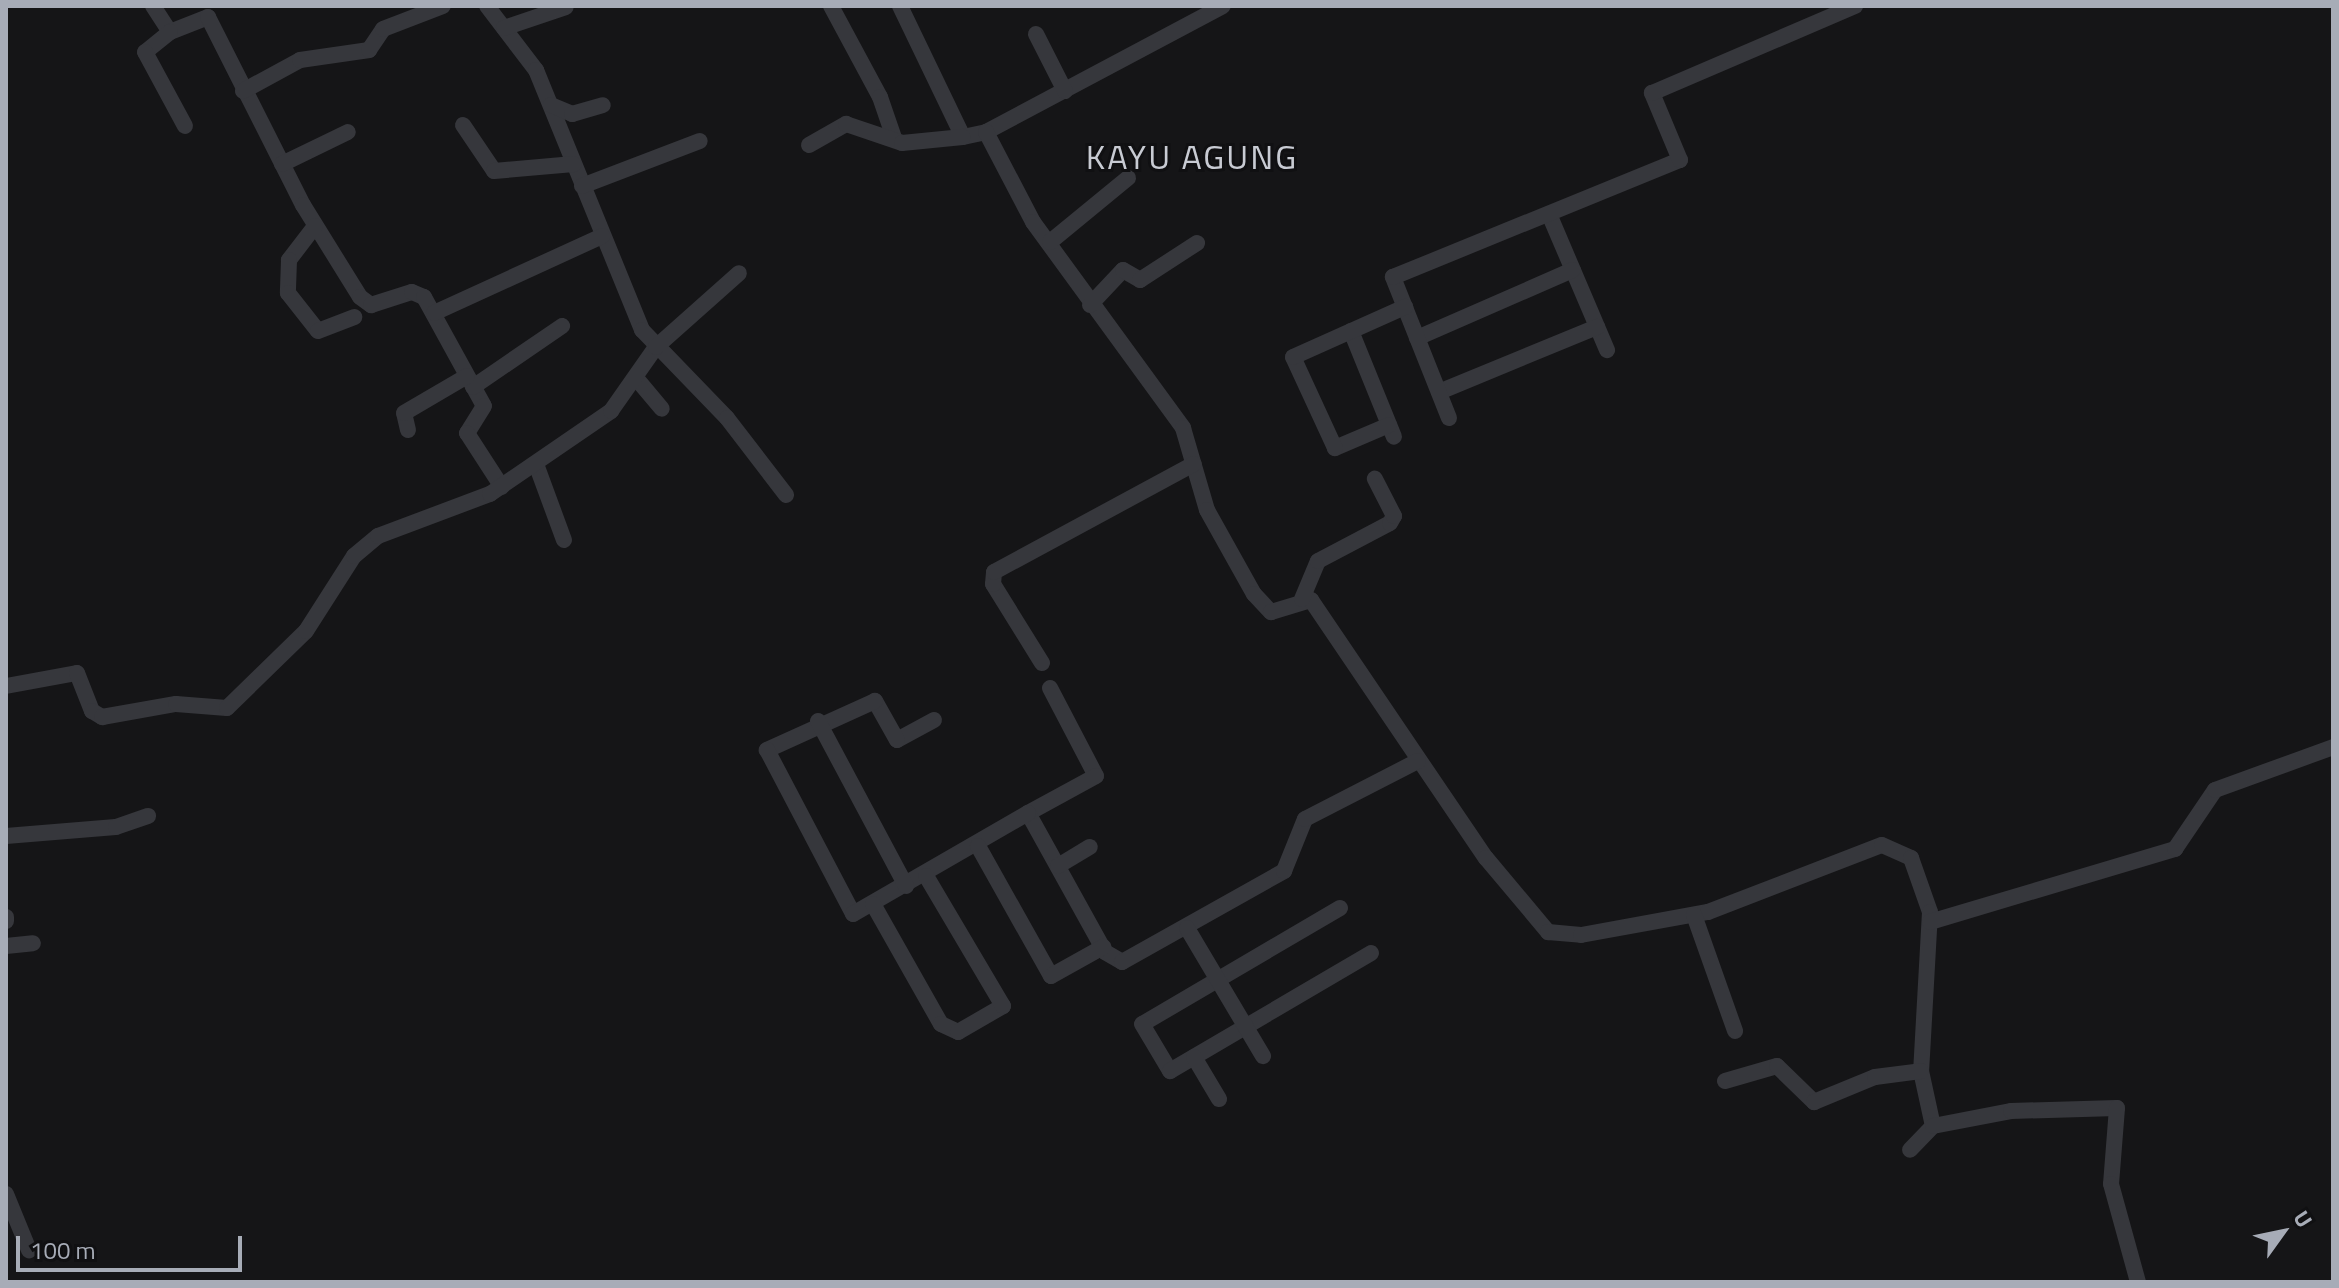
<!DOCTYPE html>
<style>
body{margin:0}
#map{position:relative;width:2339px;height:1288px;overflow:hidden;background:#151517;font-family:"Titillium Web",sans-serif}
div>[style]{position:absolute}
.minor>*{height:16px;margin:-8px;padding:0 8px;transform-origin:8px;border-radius:8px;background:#36373c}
span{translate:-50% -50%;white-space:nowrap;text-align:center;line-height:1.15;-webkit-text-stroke:6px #101012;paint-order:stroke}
.quarter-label{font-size:34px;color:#c8cbd3;letter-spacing:2px}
.frame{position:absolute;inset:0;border:8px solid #a7acb7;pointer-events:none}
.north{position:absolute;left:2243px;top:1192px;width:80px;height:80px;-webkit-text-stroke:6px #101012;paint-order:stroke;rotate:57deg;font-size:22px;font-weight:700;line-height:32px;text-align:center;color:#a7acb7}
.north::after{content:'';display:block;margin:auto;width:28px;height:36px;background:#a7acb7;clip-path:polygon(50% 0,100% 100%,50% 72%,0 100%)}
.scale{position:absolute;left:16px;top:1236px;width:226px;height:36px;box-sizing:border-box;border:4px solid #a7acb7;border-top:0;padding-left:10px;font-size:24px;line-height:28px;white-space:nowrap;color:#a7acb7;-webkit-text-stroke:6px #101012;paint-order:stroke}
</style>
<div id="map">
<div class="minor">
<i style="left:153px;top:6px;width:31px;rotate:57deg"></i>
<i style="left:170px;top:32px;width:41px;rotate:-21.5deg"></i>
<i style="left:208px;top:17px;width:211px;rotate:63.2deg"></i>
<i style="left:303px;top:205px;width:108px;rotate:58.2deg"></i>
<i style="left:360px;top:297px;width:14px;rotate:36deg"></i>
<i style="left:371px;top:305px;width:43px;rotate:-17.6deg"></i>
<i style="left:412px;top:292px;width:13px;rotate:23deg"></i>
<i style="left:424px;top:297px;width:124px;rotate:61.2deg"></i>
<i style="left:484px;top:406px;width:32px;rotate:122deg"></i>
<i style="left:467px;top:433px;width:64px;rotate:57.1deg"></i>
<i style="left:487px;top:6px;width:81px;rotate:52.6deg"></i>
<i style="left:536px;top:70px;width:281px;rotate:67.8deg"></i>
<i style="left:642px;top:330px;width:122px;rotate:46deg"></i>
<i style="left:727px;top:418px;width:97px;rotate:52.5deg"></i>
<i style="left:831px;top:6px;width:103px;rotate:61.7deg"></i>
<i style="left:880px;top:97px;width:43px;rotate:71.1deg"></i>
<i style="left:900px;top:6px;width:145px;rotate:64.3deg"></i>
<i style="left:963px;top:137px;width:24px;rotate:-12deg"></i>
<i style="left:986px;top:132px;width:268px;rotate:-28deg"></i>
<i style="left:504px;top:28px;width:65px;rotate:-18.7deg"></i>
<i style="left:170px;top:32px;width:32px;rotate:141deg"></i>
<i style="left:145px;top:52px;width:84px;rotate:61.6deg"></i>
<i style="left:1036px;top:34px;width:64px;rotate:63deg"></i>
<i style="left:243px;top:91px;width:65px;rotate:-28.5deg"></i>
<i style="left:300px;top:60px;width:70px;rotate:-8.2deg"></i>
<i style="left:369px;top:50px;width:25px;rotate:-56deg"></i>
<i style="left:383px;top:29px;width:64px;rotate:-21deg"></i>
<i style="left:551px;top:105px;width:23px;rotate:23deg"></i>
<i style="left:572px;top:114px;width:32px;rotate:-16deg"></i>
<i style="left:463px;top:125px;width:55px;rotate:56deg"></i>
<i style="left:494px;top:171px;width:80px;rotate:-5deg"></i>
<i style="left:986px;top:132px;width:102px;rotate:62.4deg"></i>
<i style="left:1033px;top:222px;width:255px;rotate:53.9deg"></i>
<i style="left:1183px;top:428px;width:85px;rotate:73.7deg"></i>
<i style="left:1207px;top:510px;width:96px;rotate:60.8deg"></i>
<i style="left:1254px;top:594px;width:25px;rotate:47deg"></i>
<i style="left:1271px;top:612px;width:42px;rotate:-16.7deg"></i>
<i style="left:1311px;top:600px;width:312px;rotate:55.9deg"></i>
<i style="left:1486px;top:858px;width:97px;rotate:50deg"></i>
<i style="left:1548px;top:932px;width:33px;rotate:5deg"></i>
<i style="left:1581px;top:935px;width:129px;rotate:-10.3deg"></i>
<i style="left:1708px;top:912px;width:186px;rotate:-21.1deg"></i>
<i style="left:1882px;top:845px;width:32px;rotate:24deg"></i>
<i style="left:1911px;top:858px;width:57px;rotate:70.6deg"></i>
<i style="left:1930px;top:912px;width:159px;rotate:93.2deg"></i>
<i style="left:1921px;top:1071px;width:56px;rotate:77.7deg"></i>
<i style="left:1933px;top:1126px;width:33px;rotate:134deg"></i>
<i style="left:809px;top:145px;width:43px;rotate:-29.6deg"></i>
<i style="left:846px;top:124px;width:59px;rotate:18.7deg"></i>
<i style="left:902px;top:143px;width:61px;rotate:-5.6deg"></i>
<i style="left:282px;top:164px;width:73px;rotate:-25.9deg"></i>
<i style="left:582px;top:186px;width:126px;rotate:-20.9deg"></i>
<i style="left:1549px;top:214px;width:148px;rotate:66.9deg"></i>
<i style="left:315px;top:226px;width:43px;rotate:127.4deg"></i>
<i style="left:289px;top:260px;width:33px;rotate:92deg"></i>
<i style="left:288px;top:293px;width:48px;rotate:51.7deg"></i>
<i style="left:318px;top:331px;width:39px;rotate:-21deg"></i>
<i style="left:1050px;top:242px;width:101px;rotate:-39.4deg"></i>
<i style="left:1090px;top:305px;width:48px;rotate:-46.7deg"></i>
<i style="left:1123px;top:270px;width:20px;rotate:30deg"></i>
<i style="left:1140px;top:280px;width:68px;rotate:-33deg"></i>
<i style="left:434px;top:313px;width:185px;rotate:-24.6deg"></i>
<i style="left:1351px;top:331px;width:114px;rotate:67.9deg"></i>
<i style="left:1417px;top:338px;width:170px;rotate:-23.6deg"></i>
<i style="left:636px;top:378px;width:40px;rotate:50deg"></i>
<i style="left:473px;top:387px;width:108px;rotate:-34.4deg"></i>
<i style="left:1439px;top:392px;width:171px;rotate:-22.4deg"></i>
<i style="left:1449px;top:418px;width:152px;rotate:-111.7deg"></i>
<i style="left:1393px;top:277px;width:310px;rotate:-22.2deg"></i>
<i style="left:1680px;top:160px;width:73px;rotate:-112.7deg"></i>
<i style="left:1652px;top:93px;width:221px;rotate:-23.2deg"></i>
<i style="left:1389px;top:425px;width:59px;rotate:156.9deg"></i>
<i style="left:1335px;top:448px;width:100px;rotate:-114.8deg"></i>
<i style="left:1293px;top:357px;width:123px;rotate:-24.1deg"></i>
<i style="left:408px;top:430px;width:17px;rotate:-103deg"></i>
<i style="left:404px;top:413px;width:73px;rotate:-30.4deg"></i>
<i style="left:536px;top:464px;width:81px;rotate:69.8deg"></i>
<i style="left:1302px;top:599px;width:41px;rotate:-67.2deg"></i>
<i style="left:1318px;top:561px;width:81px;rotate:-27.8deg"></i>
<i style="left:1390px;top:523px;width:8px;rotate:-60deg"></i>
<i style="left:1394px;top:516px;width:42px;rotate:-117.2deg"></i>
<i style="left:1042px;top:663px;width:93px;rotate:-121.8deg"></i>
<i style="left:993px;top:584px;width:12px;rotate:-85deg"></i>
<i style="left:994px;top:572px;width:227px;rotate:-28.4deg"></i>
<i style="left:6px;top:686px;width:72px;rotate:-10.4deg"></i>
<i style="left:77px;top:673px;width:41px;rotate:68.5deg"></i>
<i style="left:92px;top:711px;width:12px;rotate:31deg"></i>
<i style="left:102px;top:717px;width:75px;rotate:-10deg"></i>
<i style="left:176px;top:704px;width:51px;rotate:4.5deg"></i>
<i style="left:227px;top:708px;width:110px;rotate:-44.3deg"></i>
<i style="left:306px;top:631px;width:89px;rotate:-57.4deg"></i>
<i style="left:354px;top:556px;width:31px;rotate:-40deg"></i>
<i style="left:378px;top:536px;width:120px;rotate:-20.6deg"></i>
<i style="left:490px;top:494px;width:147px;rotate:-34.4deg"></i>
<i style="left:611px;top:411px;width:78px;rotate:-54.9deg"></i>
<i style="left:656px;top:347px;width:111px;rotate:-41.7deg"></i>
<i style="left:1050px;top:688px;width:99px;rotate:62.4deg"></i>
<i style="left:1096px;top:776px;width:77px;rotate:151.4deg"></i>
<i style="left:1028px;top:813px;width:159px;rotate:61deg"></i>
<i style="left:1105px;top:952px;width:20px;rotate:30deg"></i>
<i style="left:1122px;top:962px;width:186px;rotate:-29.3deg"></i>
<i style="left:1284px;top:871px;width:56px;rotate:-68deg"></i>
<i style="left:1305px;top:819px;width:127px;rotate:-27.2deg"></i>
<i style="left:934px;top:720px;width:42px;rotate:151.6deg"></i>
<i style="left:897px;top:740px;width:45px;rotate:-119.4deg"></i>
<i style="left:875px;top:701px;width:119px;rotate:155.6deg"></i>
<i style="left:767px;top:750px;width:185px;rotate:62.3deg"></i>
<i style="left:853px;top:914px;width:202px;rotate:-30deg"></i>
<i style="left:818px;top:721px;width:187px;rotate:61.9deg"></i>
<i style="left:6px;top:836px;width:110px;rotate:-4.7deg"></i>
<i style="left:116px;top:827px;width:34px;rotate:-19deg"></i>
<i style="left:978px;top:846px;width:149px;rotate:60.7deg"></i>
<i style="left:1051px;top:976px;width:60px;rotate:-29.1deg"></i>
<i style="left:1058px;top:866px;width:37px;rotate:-31deg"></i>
<i style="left:873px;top:904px;width:138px;rotate:60.5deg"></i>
<i style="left:941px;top:1024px;width:19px;rotate:25deg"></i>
<i style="left:958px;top:1032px;width:52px;rotate:-30deg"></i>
<i style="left:1003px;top:1006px;width:151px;rotate:-120.6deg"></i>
<i style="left:1340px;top:908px;width:229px;rotate:149.6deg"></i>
<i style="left:1142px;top:1024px;width:55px;rotate:59.2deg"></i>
<i style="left:1170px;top:1071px;width:233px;rotate:-30.4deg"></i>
<i style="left:1694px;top:915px;width:123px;rotate:70.5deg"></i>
<i style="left:6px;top:917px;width:4px;rotate:90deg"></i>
<i style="left:1930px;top:922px;width:256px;rotate:-16.6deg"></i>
<i style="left:2175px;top:849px;width:71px;rotate:-55.9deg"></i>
<i style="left:2215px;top:790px;width:126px;rotate:-20deg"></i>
<i style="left:1187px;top:928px;width:149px;rotate:59.3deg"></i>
<i style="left:6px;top:946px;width:27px;rotate:-6deg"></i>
<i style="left:1194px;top:1057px;width:49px;rotate:59.2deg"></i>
<i style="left:1725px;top:1081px;width:54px;rotate:-16.1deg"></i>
<i style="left:1777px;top:1066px;width:52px;rotate:44.2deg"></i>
<i style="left:1814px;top:1102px;width:66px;rotate:-22.3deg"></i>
<i style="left:1875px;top:1077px;width:46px;rotate:-7.4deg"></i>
<i style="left:1933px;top:1126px;width:79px;rotate:-10.9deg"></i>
<i style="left:2011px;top:1111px;width:106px;rotate:-1.6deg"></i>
<i style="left:2117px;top:1108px;width:76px;rotate:94.5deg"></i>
<i style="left:2111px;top:1184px;width:102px;rotate:74.6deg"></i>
<i style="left:6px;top:1194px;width:61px;rotate:67.7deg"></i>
</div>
<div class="quarter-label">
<span style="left:1192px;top:157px">KAYU AGUNG</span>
</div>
<div class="frame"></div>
<div class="north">U</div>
<div class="scale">100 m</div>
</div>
